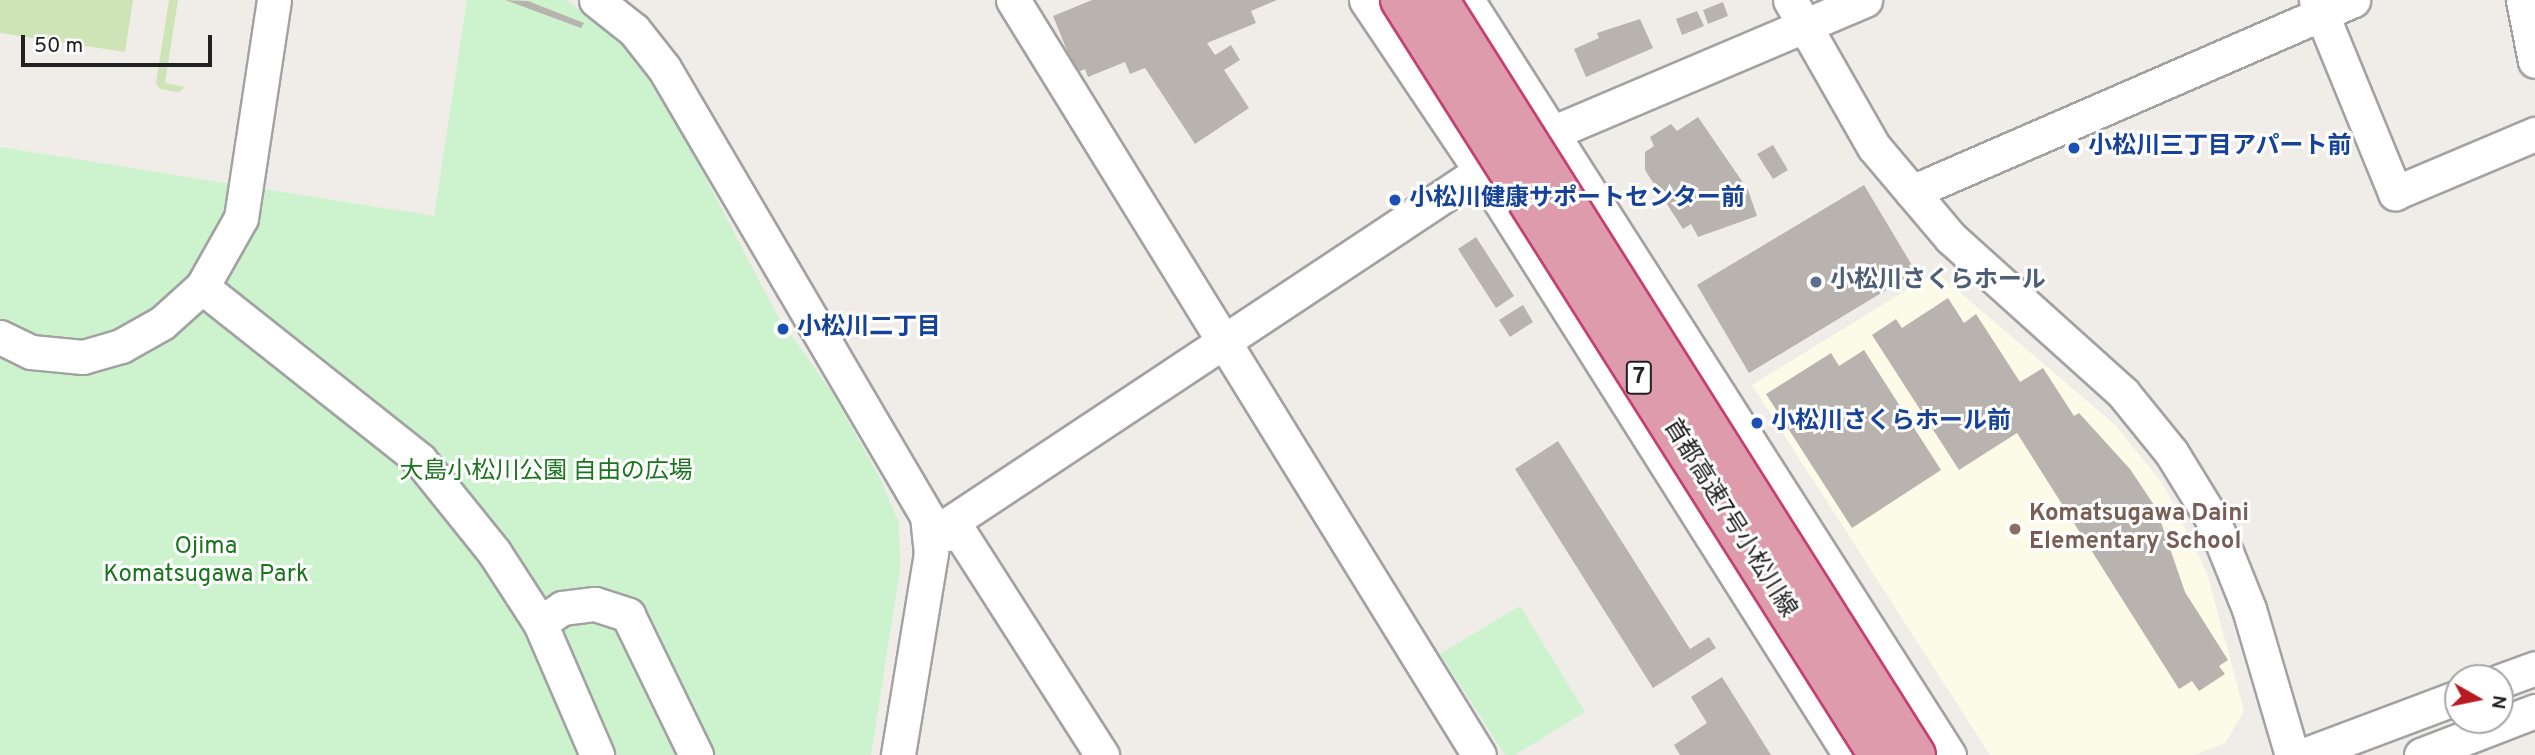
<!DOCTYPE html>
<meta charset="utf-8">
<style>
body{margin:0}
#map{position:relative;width:2535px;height:755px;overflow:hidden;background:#f0ede9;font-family:Overpass,"Noto Sans JP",sans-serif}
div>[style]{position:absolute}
.education>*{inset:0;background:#fcfbe7}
.grass>*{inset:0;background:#cee3b6}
.park>*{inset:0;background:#cdf3ce}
.building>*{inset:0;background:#b9b3af}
.roads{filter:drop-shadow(2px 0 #a2a2a2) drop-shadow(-2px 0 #a2a2a2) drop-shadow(0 2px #a2a2a2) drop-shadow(0 -2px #a2a2a2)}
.minor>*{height:33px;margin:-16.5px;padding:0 16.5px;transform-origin:16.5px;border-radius:16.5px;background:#fff}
.bridges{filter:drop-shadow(2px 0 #c63f73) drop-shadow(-2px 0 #c63f73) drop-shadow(0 2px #c63f73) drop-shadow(0 -2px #c63f73)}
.highway-bridge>*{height:38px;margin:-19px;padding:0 19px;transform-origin:19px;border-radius:19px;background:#dd9bab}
.dots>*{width:19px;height:19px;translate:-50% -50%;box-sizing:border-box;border:4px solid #fff;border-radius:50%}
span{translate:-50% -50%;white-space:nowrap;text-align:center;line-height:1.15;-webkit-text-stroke:6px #fff;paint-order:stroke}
.shield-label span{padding:2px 5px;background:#fff;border:2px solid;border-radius:5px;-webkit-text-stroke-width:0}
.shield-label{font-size:23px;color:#212121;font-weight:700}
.transit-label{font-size:24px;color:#164399;font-weight:700}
.left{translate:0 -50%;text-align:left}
.service-label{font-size:24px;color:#4e5e75;font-weight:700}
.park-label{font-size:24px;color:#1b741e}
.education-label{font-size:24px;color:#785e54;font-weight:700}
.street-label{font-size:24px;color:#212121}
.north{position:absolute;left:2444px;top:664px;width:70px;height:70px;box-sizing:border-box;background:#fff;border:2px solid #a6a6a6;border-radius:50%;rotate:99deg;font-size:19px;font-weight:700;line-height:28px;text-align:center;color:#212121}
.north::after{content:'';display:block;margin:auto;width:24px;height:32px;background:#b81a22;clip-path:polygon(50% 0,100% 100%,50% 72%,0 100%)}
.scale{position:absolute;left:21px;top:35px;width:191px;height:32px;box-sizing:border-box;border:4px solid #212121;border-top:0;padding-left:9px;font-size:21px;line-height:24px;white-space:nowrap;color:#212121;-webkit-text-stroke:5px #fff;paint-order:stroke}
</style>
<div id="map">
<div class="education">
<i style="clip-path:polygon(1936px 272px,2115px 425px,2163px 484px,2207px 573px,2244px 711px,2225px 743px,2194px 755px,1990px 755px,1752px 385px)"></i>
</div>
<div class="grass">
<i style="clip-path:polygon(0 0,133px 0,125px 52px,0 33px)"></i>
<i style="clip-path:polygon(169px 0,178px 0,165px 83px,185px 87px,179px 92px,160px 89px,156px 83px)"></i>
</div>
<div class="park">
<i style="clip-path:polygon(467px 0,566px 0,618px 36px,656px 82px,776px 313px,833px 394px,880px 478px,899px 523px,900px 570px,871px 755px,0 755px,0 147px,434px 216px)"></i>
<i style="clip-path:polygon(1520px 606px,1585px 712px,1515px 755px,1505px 755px,1440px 654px)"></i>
</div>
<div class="building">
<i style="clip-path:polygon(505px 0,528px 1px,584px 23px,581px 28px)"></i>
<i style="clip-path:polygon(1092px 0,1277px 0,1251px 11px,1256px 23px,1207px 43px,1215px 55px,1231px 45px,1240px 60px,1224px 70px,1249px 108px,1195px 144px,1145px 68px,1130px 74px,1125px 62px,1088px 77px,1085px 69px,1076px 73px,1053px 16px)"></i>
<i style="clip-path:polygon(1723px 2px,1728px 16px,1708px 24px,1703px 10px)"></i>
<i style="clip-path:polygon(1697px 11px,1704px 26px,1682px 35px,1676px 19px)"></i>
<i style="clip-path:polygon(1640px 19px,1653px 48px,1586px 77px,1574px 49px,1599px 38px,1597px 33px)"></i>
<i style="clip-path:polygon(1698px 117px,1748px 190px,1757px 216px,1698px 237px,1691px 224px,1683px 229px,1645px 170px,1645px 152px,1654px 146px,1650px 137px,1671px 124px,1677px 131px)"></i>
<i style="clip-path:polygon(1773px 145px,1788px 170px,1773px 179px,1757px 154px)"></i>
<i style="clip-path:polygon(1864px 185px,1916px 272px,1749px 373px,1697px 285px)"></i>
<i style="clip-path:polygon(1476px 237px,1514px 296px,1496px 308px,1458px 249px)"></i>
<i style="clip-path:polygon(1948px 298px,1964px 323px,1976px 314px,2020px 382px,2043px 368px,2074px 416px,2079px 413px,2130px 469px,2156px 508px,2185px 592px,2228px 660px,2219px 666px,2225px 674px,2199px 691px,2192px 681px,2179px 689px,2017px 433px,1959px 470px,1872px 335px,1896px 319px,1902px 328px)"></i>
<i style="clip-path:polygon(1523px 305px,1533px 322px,1510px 337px,1499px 320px)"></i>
<i style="clip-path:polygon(1864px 350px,1941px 470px,1852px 528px,1766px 394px,1831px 353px,1839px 366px)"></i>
<i style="clip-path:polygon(1558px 441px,1690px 649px,1709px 637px,1716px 648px,1653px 688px,1515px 469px)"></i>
<i style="clip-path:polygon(1722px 677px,1771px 755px,1680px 755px,1674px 745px,1707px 723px,1691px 697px)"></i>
</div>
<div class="roads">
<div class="minor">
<i style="left:596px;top:0;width:48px;rotate:38.3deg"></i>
<i style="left:634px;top:30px;width:48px;rotate:51.7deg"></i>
<i style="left:664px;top:68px;width:519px;rotate:59.58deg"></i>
<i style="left:927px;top:516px;width:37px;rotate:84deg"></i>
<i style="left:931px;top:553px;width:205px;rotate:99.3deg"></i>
<i style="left:1013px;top:0;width:887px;rotate:58.32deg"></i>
<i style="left:1366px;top:0;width:206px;rotate:56.1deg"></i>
<i style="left:1481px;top:171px;width:691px;rotate:57.71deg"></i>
<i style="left:1467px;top:0;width:896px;rotate:57.45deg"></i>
<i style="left:1790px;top:0;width:169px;rotate:60.3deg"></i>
<i style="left:1874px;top:147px;width:119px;rotate:49.8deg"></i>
<i style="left:1951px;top:238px;width:232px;rotate:42deg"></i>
<i style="left:2123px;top:393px;width:76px;rotate:50.9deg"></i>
<i style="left:2171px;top:452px;width:82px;rotate:58.4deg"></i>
<i style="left:2214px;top:522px;width:94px;rotate:68.1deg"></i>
<i style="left:2249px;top:609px;width:152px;rotate:73.6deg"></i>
<i style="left:2316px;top:0;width:209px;rotate:67.7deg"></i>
<i style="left:2395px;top:193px;width:152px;rotate:-22.9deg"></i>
<i style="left:2523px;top:0;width:62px;rotate:78.9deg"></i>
<i style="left:1912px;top:192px;width:481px;rotate:-23.5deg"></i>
<i style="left:202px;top:287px;width:278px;rotate:38.4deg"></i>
<i style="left:420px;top:460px;width:118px;rotate:51.2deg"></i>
<i style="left:494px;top:552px;width:85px;rotate:57.1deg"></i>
<i style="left:540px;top:623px;width:144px;rotate:66.6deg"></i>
<i style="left:0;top:337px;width:34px;rotate:26deg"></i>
<i style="left:31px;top:352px;width:52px;rotate:5.5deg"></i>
<i style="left:83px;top:357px;width:40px;rotate:-16deg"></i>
<i style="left:121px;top:346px;width:47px;rotate:-29.3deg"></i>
<i style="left:162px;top:323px;width:54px;rotate:-42deg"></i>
<i style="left:202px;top:287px;width:79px;rotate:-60.5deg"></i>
<i style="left:241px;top:218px;width:220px;rotate:-81.4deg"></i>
<i style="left:932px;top:535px;width:659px;rotate:-33.55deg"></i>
<i style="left:1481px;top:171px;width:83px;rotate:-28.1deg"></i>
<i style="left:1554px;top:132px;width:338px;rotate:-23deg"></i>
<i style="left:932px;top:535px;width:28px;rotate:-4deg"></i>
<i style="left:960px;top:533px;width:264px;rotate:57.4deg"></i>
<i style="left:540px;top:623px;width:27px;rotate:-34deg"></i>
<i style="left:562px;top:608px;width:33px;rotate:-7deg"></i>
<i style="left:595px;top:604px;width:35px;rotate:18deg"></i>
<i style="left:628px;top:615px;width:156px;rotate:64.1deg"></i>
<i style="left:2500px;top:681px;width:37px;rotate:-20deg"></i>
<i style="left:2304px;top:755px;width:165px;rotate:-20.6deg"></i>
<i style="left:2421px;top:755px;width:122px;rotate:-21.1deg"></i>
</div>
</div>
<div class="bridges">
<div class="highway-bridge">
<i style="left:1400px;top:0;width:894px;rotate:57.66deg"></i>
<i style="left:1439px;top:0;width:893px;rotate:57.72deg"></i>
</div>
</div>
<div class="dots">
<i style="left:2074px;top:148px;background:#1a4fb4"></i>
<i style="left:1395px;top:200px;background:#1a4fb4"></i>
<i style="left:1816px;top:282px;background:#5c6f8a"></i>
<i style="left:783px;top:329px;background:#1a4fb4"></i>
<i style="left:1757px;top:423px;background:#1a4fb4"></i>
<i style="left:2015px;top:529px;background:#8d6e63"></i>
</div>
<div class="shield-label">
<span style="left:1639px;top:378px">7</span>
</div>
<div class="transit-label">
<span class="left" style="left:2088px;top:148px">小松川三丁目アパート前</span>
<span class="left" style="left:1409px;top:200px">小松川健康サポートセンター前</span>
<span class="left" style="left:797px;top:329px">小松川二丁目</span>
<span class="left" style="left:1771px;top:423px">小松川さくらホール前</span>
</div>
<div class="service-label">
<span class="left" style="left:1830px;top:282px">小松川さくらホール</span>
</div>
<div class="park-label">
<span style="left:546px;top:473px">大島小松川公園 自由の広場</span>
<span style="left:206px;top:562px">Ojima<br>Komatsugawa Park</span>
</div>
<div class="education-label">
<span class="left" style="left:2029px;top:529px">Komatsugawa Daini<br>Elementary School</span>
</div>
<div class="street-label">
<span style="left:1729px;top:519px;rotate:58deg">首都高速7号小松川線</span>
</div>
<div class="north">N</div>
<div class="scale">50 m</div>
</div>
